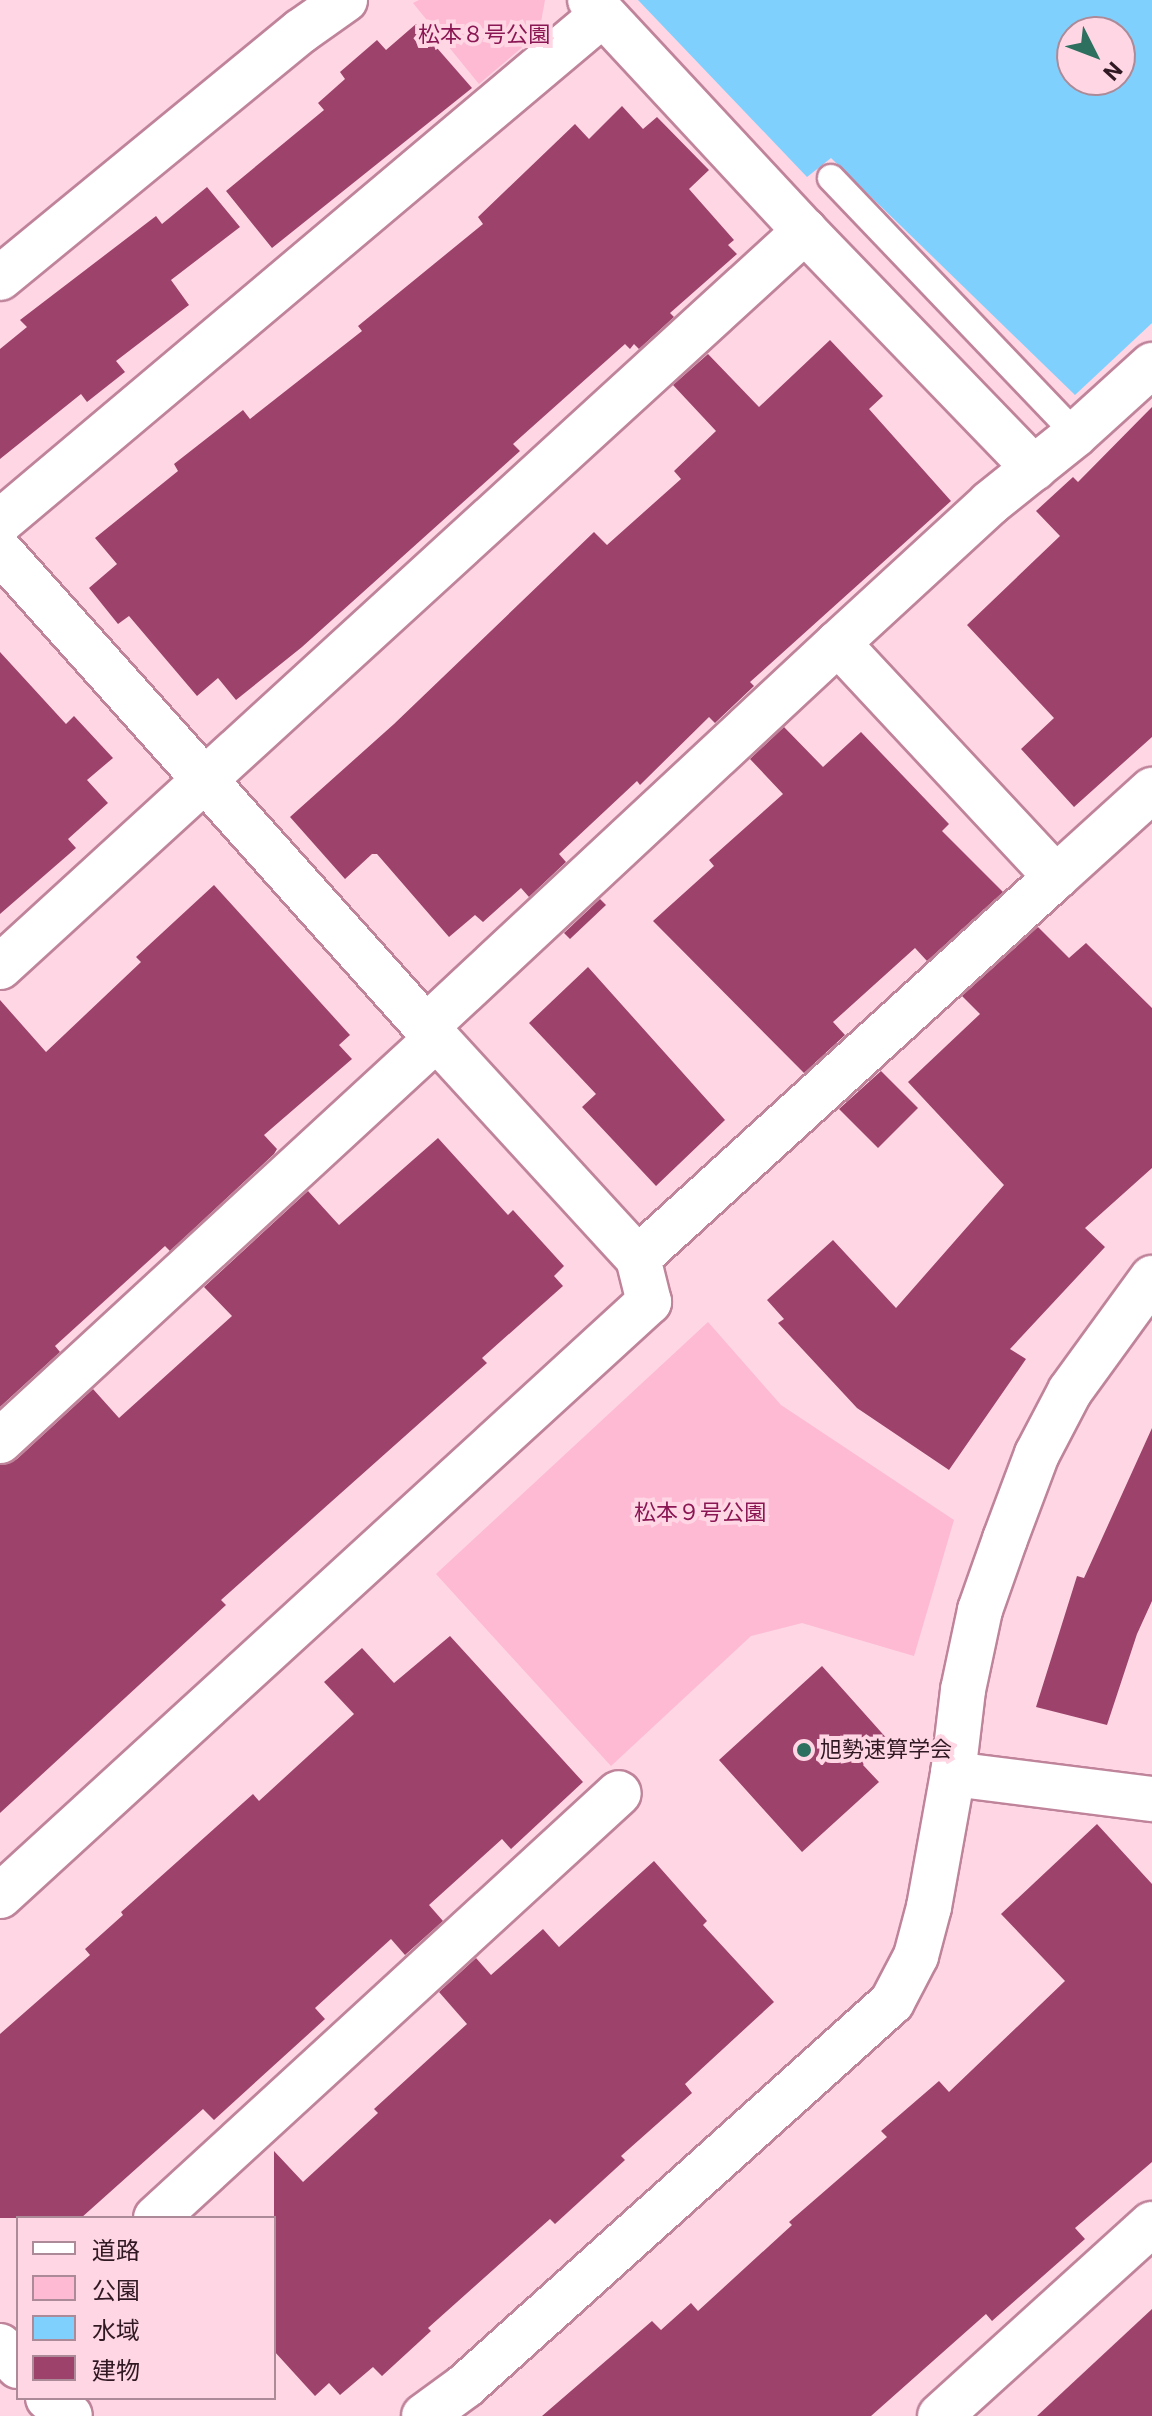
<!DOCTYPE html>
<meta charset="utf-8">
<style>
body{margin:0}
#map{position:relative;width:1152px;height:2416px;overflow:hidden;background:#fed6e4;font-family:Roboto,"Noto Sans JP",sans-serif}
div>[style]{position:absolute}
.green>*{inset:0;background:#feb9d3}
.water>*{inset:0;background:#80d0fe}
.building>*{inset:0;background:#9d436b}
.roads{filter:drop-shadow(2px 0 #bf839a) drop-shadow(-2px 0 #bf839a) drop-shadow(0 2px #bf839a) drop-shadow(0 -2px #bf839a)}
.service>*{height:26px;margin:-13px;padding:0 13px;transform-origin:13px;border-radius:13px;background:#fff}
.minor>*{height:44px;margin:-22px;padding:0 22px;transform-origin:22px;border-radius:22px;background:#fff}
.dots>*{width:22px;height:22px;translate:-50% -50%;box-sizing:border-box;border:4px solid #fed6e4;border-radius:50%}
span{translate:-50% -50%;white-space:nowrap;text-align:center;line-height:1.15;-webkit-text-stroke:8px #fed6e4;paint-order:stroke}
.park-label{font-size:22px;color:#8a1753}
.poi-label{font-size:22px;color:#311923}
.left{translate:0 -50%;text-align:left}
.legend{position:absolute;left:16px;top:2216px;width:260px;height:184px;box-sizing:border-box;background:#fed6e4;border:2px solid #ac8a97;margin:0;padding:10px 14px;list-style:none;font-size:24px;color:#311923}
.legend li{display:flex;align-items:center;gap:16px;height:40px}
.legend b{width:40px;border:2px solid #ac8a97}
.north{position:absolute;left:1056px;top:16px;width:80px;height:80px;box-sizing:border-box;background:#fed6e4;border:2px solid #ac8a97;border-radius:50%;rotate:132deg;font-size:22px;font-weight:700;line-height:32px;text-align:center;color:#311923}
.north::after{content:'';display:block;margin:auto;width:28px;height:36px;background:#2e7060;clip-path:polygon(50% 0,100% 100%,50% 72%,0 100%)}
</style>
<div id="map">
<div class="green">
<i style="clip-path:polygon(419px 0,545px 0,539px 33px,479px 84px,413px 3px)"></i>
<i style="clip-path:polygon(708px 1322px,781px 1405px,954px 1520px,914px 1656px,802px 1623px,751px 1636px,611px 1766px,436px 1574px)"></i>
</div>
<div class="water">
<i style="clip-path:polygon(evenodd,638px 0,1152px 0,1152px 323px,1075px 395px,831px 158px,807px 177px,638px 0,1072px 32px,1120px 32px,1120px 80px,1072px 80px,1072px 32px)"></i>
</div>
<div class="building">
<i style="clip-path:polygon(416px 24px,472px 88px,272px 248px,226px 191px,324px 110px,318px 103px,345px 79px,340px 72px,377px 40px,386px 50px)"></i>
<i style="clip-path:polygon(622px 106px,643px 129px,657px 117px,709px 170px,689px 189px,734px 240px,728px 245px,737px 254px,670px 313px,674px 317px,639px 349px,634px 344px,630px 349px,625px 344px,513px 444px,520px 451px,302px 647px,236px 700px,218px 678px,197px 696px,129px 616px,118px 624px,89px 588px,117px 564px,95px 538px,178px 471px,174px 464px,243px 410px,250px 419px,362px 331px,358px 326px,483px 224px,478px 217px,575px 124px,589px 139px)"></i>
<i style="clip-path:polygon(207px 187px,240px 227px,171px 280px,189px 305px,116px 361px,125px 372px,87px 402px,81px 394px,0 459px,0 349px,27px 327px,20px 320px,156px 216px,162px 224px)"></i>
<i style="clip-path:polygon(830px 340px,883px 396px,869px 409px,951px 501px,750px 682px,754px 686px,715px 723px,709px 717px,640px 785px,637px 781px,559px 854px,566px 862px,529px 897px,521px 888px,483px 922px,475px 915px,449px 937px,377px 854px,372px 854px,345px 879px,290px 817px,394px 724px,594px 532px,607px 545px,681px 479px,674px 471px,716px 431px,673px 385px,708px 354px,759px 407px)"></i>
<i style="clip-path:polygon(1152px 407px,1152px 737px,1074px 807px,1021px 749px,1054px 718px,967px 625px,1060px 536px,1036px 511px,1073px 477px,1078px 482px)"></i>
<i style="clip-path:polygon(0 652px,66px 724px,74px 716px,113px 758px,87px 780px,108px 803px,68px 839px,76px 848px,0 914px)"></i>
<i style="clip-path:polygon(784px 727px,823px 767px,861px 732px,949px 824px,942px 831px,1003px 892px,927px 961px,915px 948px,833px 1022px,845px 1035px,804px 1073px,653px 921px,714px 866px,709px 860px,783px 794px,750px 759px)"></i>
<i style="clip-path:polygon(214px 885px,350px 1035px,339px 1045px,352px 1059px,264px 1135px,277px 1149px,274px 1154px,170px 1251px,165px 1246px,55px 1346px,60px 1352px,0 1407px,0 1000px,46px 1052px,141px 962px,136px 957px)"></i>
<i style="clip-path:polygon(600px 899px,606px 905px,570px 939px,564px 933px)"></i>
<i style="clip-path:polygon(1038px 927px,1069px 958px,1086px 943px,1152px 1008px,1152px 1168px,1085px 1228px,1105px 1247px,1010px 1349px,1026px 1359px,949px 1470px,857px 1408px,778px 1323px,784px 1319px,767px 1300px,833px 1240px,896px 1308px,1004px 1185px,908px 1082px,980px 1014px,962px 996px)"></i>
<i style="clip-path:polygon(588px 967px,725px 1120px,656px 1186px,582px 1107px,596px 1094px,529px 1023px)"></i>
<i style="clip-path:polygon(881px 1071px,918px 1108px,878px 1148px,839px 1109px)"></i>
<i style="clip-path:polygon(438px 1138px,508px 1215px,513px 1210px,564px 1266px,554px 1276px,563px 1286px,482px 1358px,487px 1363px,221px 1600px,226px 1605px,0 1813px,0 1465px,17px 1459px,93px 1389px,119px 1418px,232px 1316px,204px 1287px,308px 1191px,339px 1225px)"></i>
<i style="clip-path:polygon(1152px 1428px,1152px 1601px,1137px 1634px,1107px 1725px,1036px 1707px,1077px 1576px,1084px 1578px)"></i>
<i style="clip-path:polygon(450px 1636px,583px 1782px,511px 1849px,502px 1839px,429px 1905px,443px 1921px,405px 1955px,391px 1939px,315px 2008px,325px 2019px,214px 2120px,203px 2109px,81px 2218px,0 2218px,0 2034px,90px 1955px,85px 1949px,123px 1915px,121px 1912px,253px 1794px,259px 1801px,354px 1714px,324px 1682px,362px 1648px,394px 1683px)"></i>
<i style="clip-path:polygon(822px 1666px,889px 1741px,863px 1765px,879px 1782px,802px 1852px,719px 1760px)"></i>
<i style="clip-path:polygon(1097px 1824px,1152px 1884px,1152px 2162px,1075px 2228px,1085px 2239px,992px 2321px,986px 2314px,871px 2416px,542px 2416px,652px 2321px,661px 2330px,691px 2303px,698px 2311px,792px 2225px,789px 2222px,887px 2137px,881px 2131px,939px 2081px,949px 2092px,1065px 1981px,1001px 1914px)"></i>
<i style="clip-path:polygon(654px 1861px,707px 1921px,703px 1925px,774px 2002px,685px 2084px,692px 2093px,621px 2156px,625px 2160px,555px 2224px,550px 2219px,428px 2328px,431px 2331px,382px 2376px,373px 2367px,340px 2395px,329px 2383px,315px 2396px,274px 2351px,274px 2151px,303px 2182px,378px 2113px,374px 2109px,467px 2024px,439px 1992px,476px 1958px,491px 1975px,543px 1929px,559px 1947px)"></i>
<i style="clip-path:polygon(1152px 2309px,1152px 2416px,1037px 2416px)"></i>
</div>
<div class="roads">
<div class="service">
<i style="left:831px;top:178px;width:354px;rotate:46.3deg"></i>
</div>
<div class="minor">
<i style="left:590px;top:0;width:316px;rotate:47.1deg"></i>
<i style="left:805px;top:231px;width:330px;rotate:46deg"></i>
<i style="left:0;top:278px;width:389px;rotate:-39.4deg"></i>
<i style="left:301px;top:31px;width:54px;rotate:-35.2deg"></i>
<i style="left:0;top:522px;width:788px;rotate:-40.11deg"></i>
<i style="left:0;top:551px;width:639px;rotate:48.17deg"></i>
<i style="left:426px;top:1027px;width:314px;rotate:47.5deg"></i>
<i style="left:638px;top:1258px;width:566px;rotate:-42.35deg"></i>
<i style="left:1056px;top:877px;width:320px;rotate:-133deg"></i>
<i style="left:838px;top:643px;width:207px;rotate:-42.6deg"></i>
<i style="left:990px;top:503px;width:110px;rotate:-38.7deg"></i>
<i style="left:1076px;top:434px;width:103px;rotate:-42.2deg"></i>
<i style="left:1056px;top:877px;width:130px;rotate:-42.2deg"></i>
<i style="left:0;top:967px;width:1091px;rotate:-42.44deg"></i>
<i style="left:426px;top:1027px;width:563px;rotate:-42.99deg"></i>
<i style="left:0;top:1441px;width:594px;rotate:-42.68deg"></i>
<i style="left:953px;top:1774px;width:201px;rotate:7.2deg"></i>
<i style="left:0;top:1896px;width:880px;rotate:-42.47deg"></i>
<i style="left:649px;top:1302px;width:45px;rotate:-104deg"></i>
<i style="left:156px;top:2218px;width:628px;rotate:-42.55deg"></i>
<i style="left:0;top:2346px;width:27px;rotate:48deg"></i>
<i style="left:48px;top:2398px;width:28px;rotate:39deg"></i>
<i style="left:424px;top:2416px;width:51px;rotate:-36.2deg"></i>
<i style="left:465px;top:2386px;width:574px;rotate:-41.96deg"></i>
<i style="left:892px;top:2002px;width:52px;rotate:-62.4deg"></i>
<i style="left:916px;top:1956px;width:51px;rotate:-75.1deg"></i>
<i style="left:929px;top:1907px;width:135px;rotate:-79.8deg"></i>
<i style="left:953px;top:1774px;width:85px;rotate:-83.2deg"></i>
<i style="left:963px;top:1690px;width:82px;rotate:-78deg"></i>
<i style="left:980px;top:1610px;width:75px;rotate:-70.6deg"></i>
<i style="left:1005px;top:1539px;width:91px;rotate:-69.4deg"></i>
<i style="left:1037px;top:1454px;width:71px;rotate:-62.4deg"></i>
<i style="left:1070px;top:1391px;width:140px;rotate:-54deg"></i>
<i style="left:940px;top:2416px;width:286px;rotate:-42.2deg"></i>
</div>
</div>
<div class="dots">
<i style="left:804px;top:1750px;background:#2e7060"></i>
</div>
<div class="park-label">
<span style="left:484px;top:35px">松本８号公園</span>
<span style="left:700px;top:1513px">松本９号公園</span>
</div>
<div class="poi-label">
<span class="left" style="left:820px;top:1750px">旭勢速算学会</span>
</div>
<ul class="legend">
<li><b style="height:10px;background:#fff"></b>道路</li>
<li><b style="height:22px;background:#feb9d3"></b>公園</li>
<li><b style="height:22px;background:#80d0fe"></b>水域</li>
<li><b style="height:22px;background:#9d436b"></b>建物</li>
</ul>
<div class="north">N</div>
</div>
